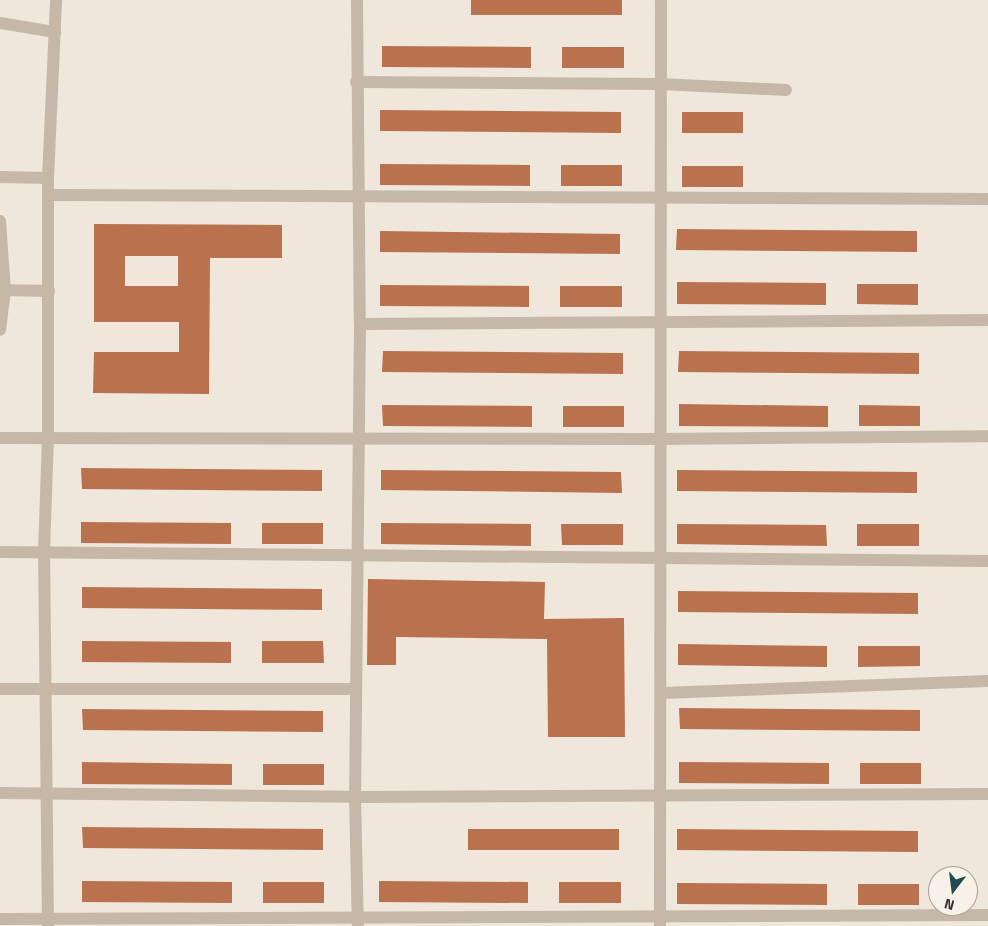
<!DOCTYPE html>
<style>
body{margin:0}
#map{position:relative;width:988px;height:926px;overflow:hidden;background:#efe7db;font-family:"Titillium Web",sans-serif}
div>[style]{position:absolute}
.building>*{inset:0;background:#b9714e}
.minor>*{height:12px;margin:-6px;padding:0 6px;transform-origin:6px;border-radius:6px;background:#c6b8a8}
span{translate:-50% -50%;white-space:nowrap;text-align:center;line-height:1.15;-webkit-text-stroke:4.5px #f7f1e7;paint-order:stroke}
.north{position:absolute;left:928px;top:866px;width:50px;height:50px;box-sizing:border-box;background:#f7f1e7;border:1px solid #a9a29b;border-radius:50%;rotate:195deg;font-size:14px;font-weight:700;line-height:20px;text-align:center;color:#332c28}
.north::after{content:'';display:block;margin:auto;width:18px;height:22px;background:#214a50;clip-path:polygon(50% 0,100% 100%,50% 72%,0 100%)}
</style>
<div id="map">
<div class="building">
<i style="clip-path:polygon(471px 0,622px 0,622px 15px,471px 15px)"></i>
<i style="clip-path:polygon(382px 46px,531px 47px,531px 68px,382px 67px)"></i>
<i style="clip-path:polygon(562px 47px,624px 47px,624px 68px,562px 68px)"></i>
<i style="clip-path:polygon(380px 110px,621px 112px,621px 133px,380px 131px)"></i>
<i style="clip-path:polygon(682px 112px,743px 112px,743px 133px,682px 133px)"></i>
<i style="clip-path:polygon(380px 164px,530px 165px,530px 186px,380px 185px)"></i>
<i style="clip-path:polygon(561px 165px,622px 165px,622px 186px,561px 186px)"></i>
<i style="clip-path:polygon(682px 166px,743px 166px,743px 187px,682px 187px)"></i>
<i style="clip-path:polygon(evenodd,94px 224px,282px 225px,282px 258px,210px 258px,209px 394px,93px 393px,94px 352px,179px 352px,179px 322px,94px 322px,94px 224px,125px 256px,178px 256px,178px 286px,125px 286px,125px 256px)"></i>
<i style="clip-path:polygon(677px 229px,917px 231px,917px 252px,676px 250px)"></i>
<i style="clip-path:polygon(380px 231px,620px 234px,620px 254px,380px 252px)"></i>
<i style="clip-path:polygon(677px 282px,826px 283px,826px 305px,677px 304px)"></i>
<i style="clip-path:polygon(857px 284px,918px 284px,918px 305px,857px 304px)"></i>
<i style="clip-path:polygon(380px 285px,529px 286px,529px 307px,380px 306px)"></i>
<i style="clip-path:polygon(560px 286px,622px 286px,622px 307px,560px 307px)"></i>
<i style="clip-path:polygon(383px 351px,623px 353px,623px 374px,382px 372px)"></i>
<i style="clip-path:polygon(679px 351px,919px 353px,919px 374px,678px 372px)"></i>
<i style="clip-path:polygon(679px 404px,828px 406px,828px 427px,679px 426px)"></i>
<i style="clip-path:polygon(382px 405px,532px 406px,532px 427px,383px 426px)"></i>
<i style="clip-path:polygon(859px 405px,920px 406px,920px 426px,859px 426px)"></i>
<i style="clip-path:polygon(563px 406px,624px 406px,624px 427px,563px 427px)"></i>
<i style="clip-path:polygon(81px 468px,322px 470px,322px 491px,82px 489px)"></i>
<i style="clip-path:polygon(381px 470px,621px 472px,622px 493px,381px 490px)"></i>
<i style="clip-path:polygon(677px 470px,917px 472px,917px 493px,677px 491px)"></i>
<i style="clip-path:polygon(81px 522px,231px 523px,231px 544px,81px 543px)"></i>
<i style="clip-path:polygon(262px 523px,323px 523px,323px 544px,262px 544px)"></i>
<i style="clip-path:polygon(381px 523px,531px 524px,531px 546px,381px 544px)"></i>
<i style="clip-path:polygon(561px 524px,623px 524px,623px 545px,562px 545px)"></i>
<i style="clip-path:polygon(677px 524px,826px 525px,827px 546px,677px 544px)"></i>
<i style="clip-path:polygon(857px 524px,919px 524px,919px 546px,857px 546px)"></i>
<i style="clip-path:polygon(368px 579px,545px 582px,544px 619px,624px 618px,625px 737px,548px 737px,547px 639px,396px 637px,396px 665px,367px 665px)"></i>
<i style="clip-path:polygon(82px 587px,322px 589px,322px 610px,82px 608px)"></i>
<i style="clip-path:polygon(678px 591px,918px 593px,918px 614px,678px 612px)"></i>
<i style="clip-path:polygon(82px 641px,231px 642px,231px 663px,82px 662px)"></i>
<i style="clip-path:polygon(262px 641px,323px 641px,324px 663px,262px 663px)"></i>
<i style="clip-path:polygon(678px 644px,827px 646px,827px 667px,678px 665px)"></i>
<i style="clip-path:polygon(858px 646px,920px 646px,920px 666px,858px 667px)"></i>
<i style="clip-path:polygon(679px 708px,920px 710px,920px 731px,680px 729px)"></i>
<i style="clip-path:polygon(82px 709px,323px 711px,323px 732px,83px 730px)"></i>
<i style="clip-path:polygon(82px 762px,232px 764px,232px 785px,82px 784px)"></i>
<i style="clip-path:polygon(679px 762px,829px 763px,829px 784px,679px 783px)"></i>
<i style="clip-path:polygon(860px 763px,921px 763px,921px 784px,860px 784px)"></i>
<i style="clip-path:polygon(263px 764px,324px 764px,324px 785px,263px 785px)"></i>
<i style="clip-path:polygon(82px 827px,323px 829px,323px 850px,83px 848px)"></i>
<i style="clip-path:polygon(468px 829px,619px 829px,619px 850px,468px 850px)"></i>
<i style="clip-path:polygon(677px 829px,918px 831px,918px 852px,677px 850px)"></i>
<i style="clip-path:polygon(82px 881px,232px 882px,232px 903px,82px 902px)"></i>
<i style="clip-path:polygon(379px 881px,528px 882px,528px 903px,379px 902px)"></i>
<i style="clip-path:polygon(263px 882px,324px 882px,324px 903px,263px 903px)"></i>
<i style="clip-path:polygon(559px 882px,621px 882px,621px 903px,559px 903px)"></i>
<i style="clip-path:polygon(677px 883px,827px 884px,827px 905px,677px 904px)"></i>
<i style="clip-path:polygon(858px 884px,919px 884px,919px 905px,858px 905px)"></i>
</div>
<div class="minor">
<i style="left:357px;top:0;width:324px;rotate:89.5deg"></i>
<i style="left:360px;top:324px;width:473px;rotate:90.6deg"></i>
<i style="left:355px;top:797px;width:128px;rotate:88.7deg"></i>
<i style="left:0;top:23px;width:56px;rotate:9.3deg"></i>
<i style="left:356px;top:82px;width:304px;rotate:0.4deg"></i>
<i style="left:660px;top:84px;width:126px;rotate:2.7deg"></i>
<i style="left:0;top:177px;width:48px;rotate:1.2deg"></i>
<i style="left:48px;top:195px;width:940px;rotate:0.24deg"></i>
<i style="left:0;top:221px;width:69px;rotate:85.9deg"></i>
<i style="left:5px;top:290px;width:40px;rotate:97.1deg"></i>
<i style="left:0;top:290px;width:49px;rotate:1.2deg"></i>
<i style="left:360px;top:324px;width:628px;rotate:-0.36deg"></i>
<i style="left:0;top:438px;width:661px;rotate:0.09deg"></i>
<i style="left:661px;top:439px;width:327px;rotate:-0.5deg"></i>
<i style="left:0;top:552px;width:988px;rotate:0.52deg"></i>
<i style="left:0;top:689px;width:356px"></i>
<i style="left:661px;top:693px;width:327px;rotate:-2.1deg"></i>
<i style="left:0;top:793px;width:355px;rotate:0.6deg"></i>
<i style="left:355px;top:797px;width:633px;rotate:-0.27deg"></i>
<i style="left:0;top:919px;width:988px;rotate:-0.23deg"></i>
<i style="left:660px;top:925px;width:925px;rotate:-89.94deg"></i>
<i style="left:48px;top:926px;width:374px;rotate:-90.6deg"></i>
<i style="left:44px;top:552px;width:112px;rotate:-88deg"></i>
<i style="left:48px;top:440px;width:262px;rotate:-90deg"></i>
<i style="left:48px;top:178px;width:178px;rotate:-87.4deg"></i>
</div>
<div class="north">N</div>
</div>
